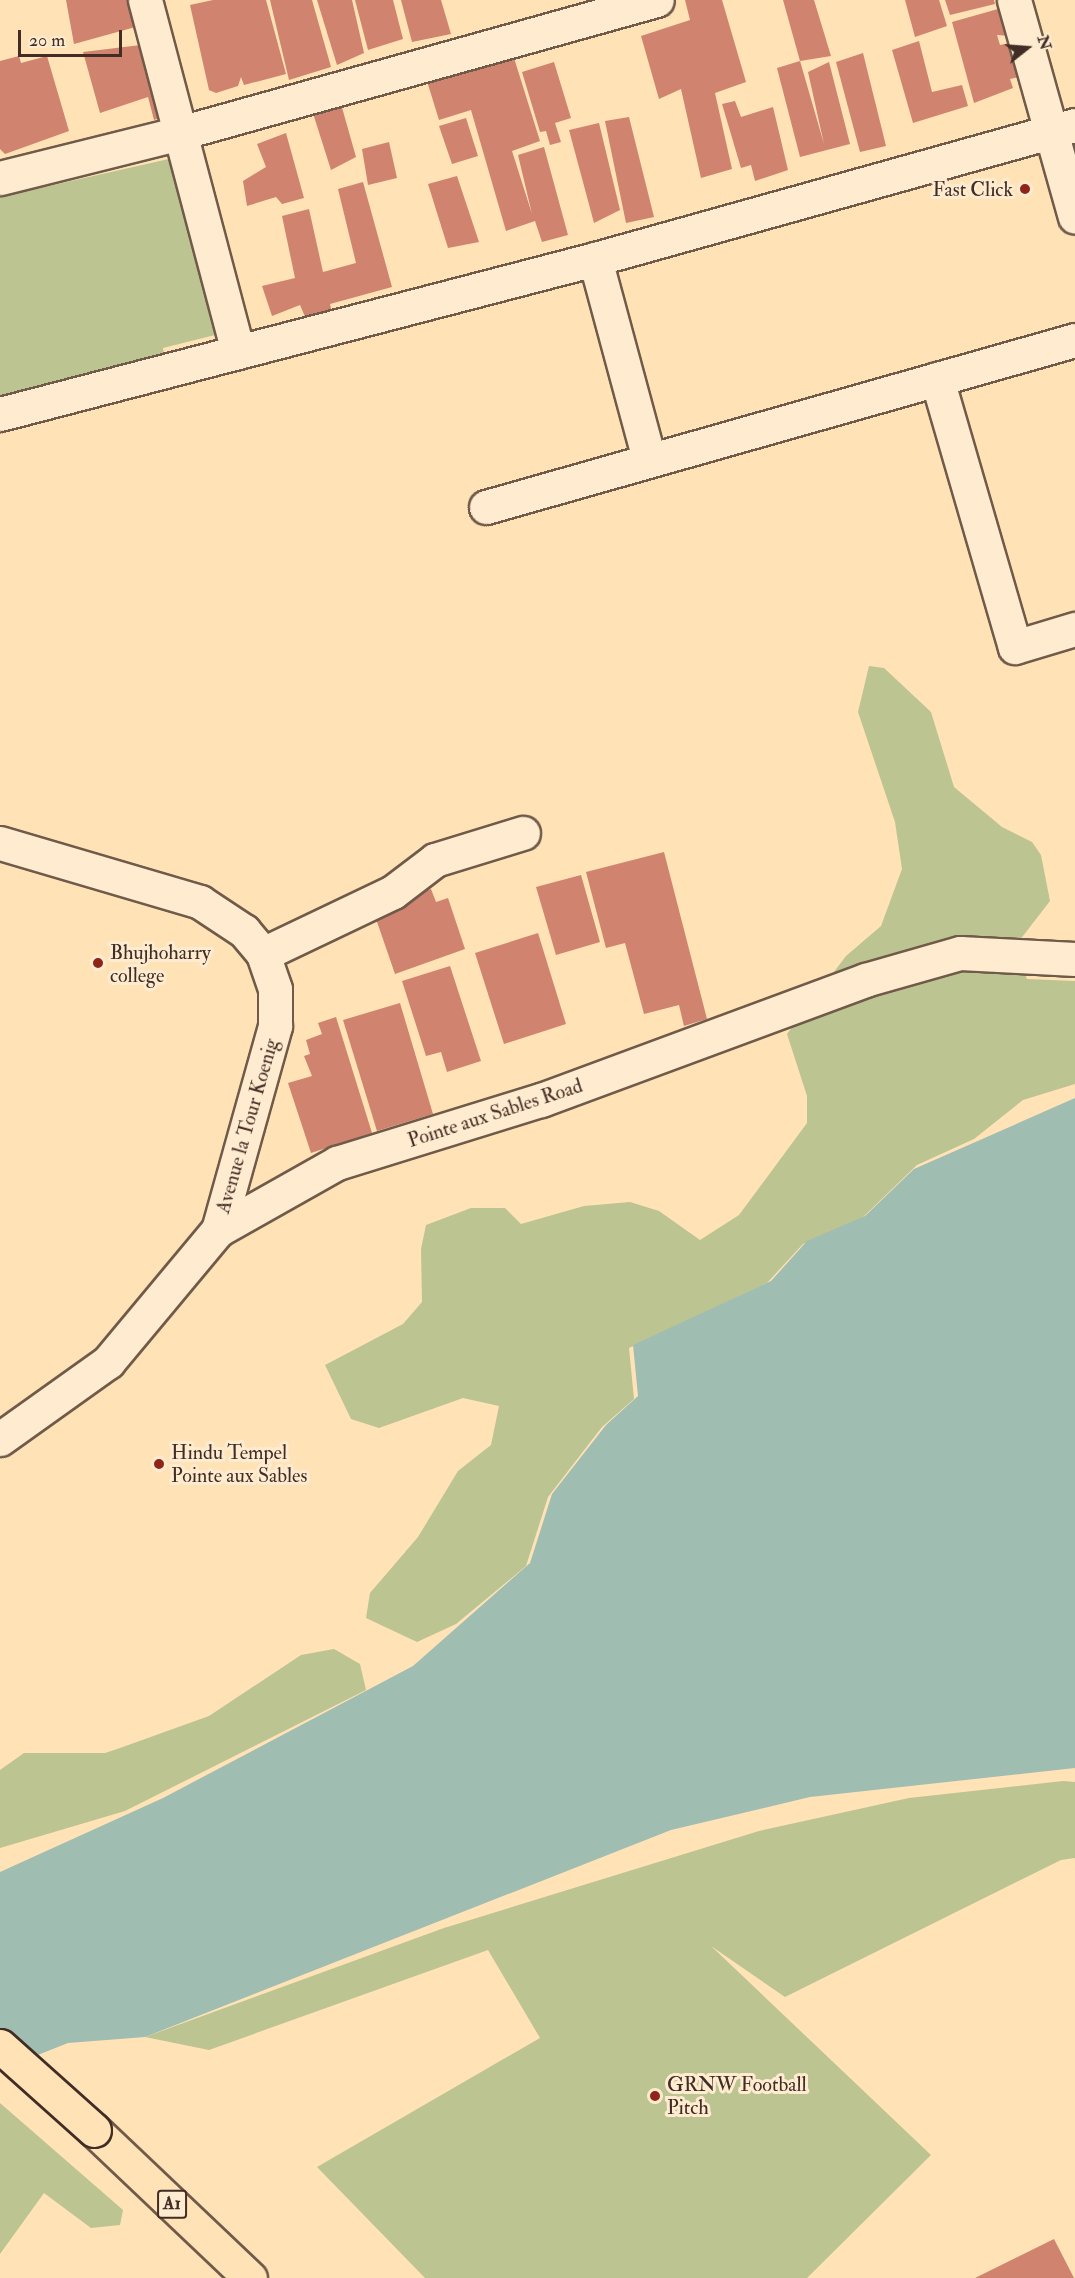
<!DOCTYPE html>
<style>
body{margin:0}
#map{position:relative;width:1075px;height:2278px;overflow:hidden;background:#ffe2b6;font-family:"IM FELL Double Pica",serif}
div>[style]{position:absolute}
.green>*{inset:0;background:#bcc491}
.water>*{inset:0;background:#a0bdb2}
.building>*{inset:0;background:#d0836e}
.roads{filter:drop-shadow(2px 0 #705a49) drop-shadow(-2px 0 #705a49) drop-shadow(0 2px #705a49) drop-shadow(0 -2px #705a49)}
.street>*{height:33px;margin:-16.5px;padding:0 16.5px;transform-origin:16.5px;border-radius:16.5px;background:#ffecd0}
.secondary>*{height:33px;margin:-16.5px;padding:0 16.5px;transform-origin:16.5px;border-radius:16.5px;background:#ffecd0}
.primary>*{height:33px;margin:-16.5px;padding:0 16.5px;transform-origin:16.5px;border-radius:16.5px;background:#ffe2b6}
.bridges{filter:drop-shadow(2px 0 #412d25) drop-shadow(-2px 0 #412d25) drop-shadow(0 2px #412d25) drop-shadow(0 -2px #412d25)}
.primary-bridge>*{height:33px;margin:-16.5px;padding:0 16.5px;transform-origin:16.5px;border-radius:16.5px;background:#ffe2b6}
.dots>*{width:16px;height:16px;translate:-50% -50%;box-sizing:border-box;border:3px solid #ffecd0;border-radius:50%}
span{translate:-50% -50%;white-space:nowrap;text-align:center;line-height:1.15;-webkit-text-stroke:6px #ffecd0;paint-order:stroke}
.shield-label span{padding:2px 4px;background:#ffecd0;border:2px solid;border-radius:4px;-webkit-text-stroke-width:0}
.shield-label{font-size:18px;color:#412d25;font-weight:700}
.poi-label{font-size:20px;color:#412d25}
.right{translate:-100% -50%;text-align:right}
.left{translate:0 -50%;text-align:left}
.street-label{font-size:20px;color:#412d25}
.north{position:absolute;left:997px;top:18px;width:60px;height:60px;-webkit-text-stroke:4px #ffecd0;paint-order:stroke;rotate:73deg;font-size:16px;font-weight:700;line-height:24px;text-align:center;color:#412d25}
.north::after{content:'';display:block;margin:auto;width:21px;height:27px;background:#412d25;clip-path:polygon(50% 0,100% 100%,50% 72%,0 100%)}
.scale{position:absolute;left:18px;top:30px;width:104px;height:27px;box-sizing:border-box;border:3px solid #412d25;border-top:0;padding-left:8px;font-size:18px;line-height:21px;white-space:nowrap;color:#412d25;-webkit-text-stroke:4px #ffecd0;paint-order:stroke}
</style>
<div id="map">
<div class="green">
<i style="clip-path:polygon(182px 156px,227px 332px,163px 348px,165px 363px,0 403px,0 197px)"></i>
<i style="clip-path:polygon(869px 666px,884px 668px,931px 712px,954px 787px,1002px 827px,1032px 842px,1041px 855px,1050px 901px,1013px 949px,1027px 979px,1075px 981px,1075px 1084px,1023px 1100px,974px 1139px,917px 1165px,861px 1219px,803px 1244px,767px 1283px,629px 1348px,634px 1399px,602px 1427px,548px 1497px,526px 1566px,456px 1624px,417px 1642px,366px 1618px,370px 1593px,418px 1537px,458px 1471px,491px 1445px,499px 1406px,463px 1398px,379px 1428px,351px 1419px,325px 1365px,403px 1324px,422px 1302px,421px 1249px,426px 1225px,471px 1208px,505px 1208px,521px 1224px,584px 1206px,630px 1202px,659px 1211px,700px 1240px,739px 1215px,807px 1123px,807px 1096px,787px 1034px,846px 956px,881px 926px,902px 869px,895px 822px,858px 712px)"></i>
<i style="clip-path:polygon(334px 1649px,360px 1664px,366px 1690px,125px 1811px,0 1848px,0 1770px,24px 1753px,105px 1753px,120px 1748px,209px 1716px,301px 1655px)"></i>
<i style="clip-path:polygon(1063px 1781px,1075px 1782px,1075px 1858px,1061px 1860px,785px 1997px,711px 1946px,931px 2155px,807px 2278px,425px 2278px,317px 2167px,540px 2038px,488px 1950px,209px 2050px,145px 2037px,444px 1928px,759px 1831px,909px 1798px)"></i>
<i style="clip-path:polygon(0 2103px,123px 2210px,120px 2225px,91px 2228px,44px 2193px,0 2254px)"></i>
</div>
<div class="water">
<i style="clip-path:polygon(1075px 1098px,1075px 1768px,810px 1797px,671px 1830px,145px 2037px,68px 2043px,0 2070px,0 1872px,163px 1798px,413px 1666px,530px 1563px,552px 1494px,606px 1425px,638px 1396px,633px 1345px,771px 1281px,807px 1241px,865px 1216px,914px 1169px)"></i>
</div>
<div class="building">
<i style="clip-path:polygon(66px 0,134px 0,139px 26px,74px 44px)"></i>
<i style="clip-path:polygon(213px 0,266px 0,286px 74px,244px 85px,241px 77px,238px 86px,216px 93px,209px 90px,190px 5px)"></i>
<i style="clip-path:polygon(270px 0,312px 0,331px 67px,289px 80px)"></i>
<i style="clip-path:polygon(317px 0,352px 0,364px 53px,337px 65px)"></i>
<i style="clip-path:polygon(355px 0,393px 0,403px 39px,368px 50px)"></i>
<i style="clip-path:polygon(401px 0,441px 0,451px 34px,412px 42px)"></i>
<i style="clip-path:polygon(685px 0,722px 0,746px 82px,715px 93px,732px 169px,701px 178px,681px 89px,659px 99px,641px 36px,690px 20px)"></i>
<i style="clip-path:polygon(783px 0,814px 0,831px 56px,800px 61px,824px 144px,808px 72px,829px 62px,850px 144px,800px 157px,777px 68px,800px 61px)"></i>
<i style="clip-path:polygon(905px 0,939px 0,947px 26px,915px 37px)"></i>
<i style="clip-path:polygon(945px 0,994px 0,995px 4px,950px 15px)"></i>
<i style="clip-path:polygon(998px 9px,1011px 36px,997px 35px,1000px 45px,1015px 42px,1029px 75px,1010px 79px,1013px 88px,974px 103px,952px 22px)"></i>
<i style="clip-path:polygon(919px 41px,932px 92px,962px 85px,968px 106px,913px 123px,892px 50px)"></i>
<i style="clip-path:polygon(149px 44px,166px 116px,154px 120px,148px 97px,100px 113px,83px 52px)"></i>
<i style="clip-path:polygon(863px 53px,886px 146px,860px 152px,836px 62px)"></i>
<i style="clip-path:polygon(19px 56px,21px 63px,47px 56px,69px 131px,5px 154px,0 149px,0 61px)"></i>
<i style="clip-path:polygon(514px 58px,540px 141px,512px 151px,532px 214px,518px 155px,544px 147px,568px 235px,542px 242px,535px 221px,506px 231px,471px 110px,439px 120px,426px 78px,486px 60px,489px 67px)"></i>
<i style="clip-path:polygon(554px 62px,571px 118px,555px 123px,561px 142px,550px 145px,546px 131px,540px 132px,522px 72px)"></i>
<i style="clip-path:polygon(339px 97px,356px 157px,331px 170px,311px 107px)"></i>
<i style="clip-path:polygon(735px 101px,741px 117px,773px 107px,788px 170px,755px 181px,751px 165px,741px 168px,722px 104px)"></i>
<i style="clip-path:polygon(629px 117px,654px 217px,626px 223px,605px 121px)"></i>
<i style="clip-path:polygon(466px 118px,478px 156px,452px 164px,439px 126px)"></i>
<i style="clip-path:polygon(599px 123px,620px 210px,594px 223px,569px 130px)"></i>
<i style="clip-path:polygon(286px 133px,304px 198px,282px 204px,276px 197px,247px 206px,243px 181px,266px 167px,257px 144px)"></i>
<i style="clip-path:polygon(389px 142px,397px 178px,368px 185px,362px 149px)"></i>
<i style="clip-path:polygon(457px 176px,479px 242px,448px 248px,428px 184px)"></i>
<i style="clip-path:polygon(363px 182px,392px 287px,330px 304px,333px 317px,309px 326px,300px 305px,272px 316px,262px 286px,295px 278px,282px 216px,309px 209px,323px 272px,356px 263px,338px 189px)"></i>
<i style="clip-path:polygon(664px 852px,707px 1019px,684px 1026px,679px 1005px,644px 1014px,625px 943px,606px 948px,586px 872px)"></i>
<i style="clip-path:polygon(581px 875px,600px 942px,556px 955px,536px 887px)"></i>
<i style="clip-path:polygon(431px 889px,436px 902px,448px 898px,465px 949px,395px 974px,375px 916px,400px 907px,399px 900px)"></i>
<i style="clip-path:polygon(538px 933px,566px 1024px,504px 1044px,475px 953px)"></i>
<i style="clip-path:polygon(450px 966px,481px 1061px,447px 1072px,441px 1052px,426px 1056px,402px 981px)"></i>
<i style="clip-path:polygon(400px 1003px,433px 1114px,377px 1131px,343px 1020px)"></i>
<i style="clip-path:polygon(336px 1017px,372px 1133px,311px 1153px,288px 1083px,312px 1076px,304px 1056px,310px 1054px,306px 1040px,322px 1034px,318px 1023px)"></i>
<i style="clip-path:polygon(1054px 2239px,1074px 2278px,975px 2278px)"></i>
</div>
<div class="roads">
<div class="street">
<i style="left:145px;top:0;width:364px;rotate:75.2deg"></i>
<i style="left:1014px;top:0;width:225px;rotate:74.3deg"></i>
<i style="left:0;top:178px;width:186px;rotate:-14deg"></i>
<i style="left:180px;top:133px;width:495px;rotate:-15.6deg"></i>
<i style="left:595px;top:259px;width:207px;rotate:74.9deg"></i>
<i style="left:937px;top:379px;width:279px;rotate:73.8deg"></i>
<i style="left:1015px;top:647px;width:63px;rotate:-16.7deg"></i>
<i style="left:0;top:414px;width:615px;rotate:-14.6deg"></i>
<i style="left:595px;top:259px;width:498px;rotate:-15.6deg"></i>
<i style="left:486px;top:507px;width:612px;rotate:-15.83deg"></i>
<i style="left:263px;top:954px;width:144px;rotate:-25.5deg"></i>
<i style="left:393px;top:892px;width:53px;rotate:-37.3deg"></i>
<i style="left:435px;top:860px;width:92px;rotate:-17.1deg"></i>
</div>
<div class="secondary">
<i style="left:0;top:843px;width:209px;rotate:16.4deg"></i>
<i style="left:200px;top:902px;width:53px;rotate:33.4deg"></i>
<i style="left:244px;top:931px;width:30px;rotate:50deg"></i>
<i style="left:263px;top:954px;width:37px;rotate:71deg"></i>
<i style="left:275px;top:989px;width:37px;rotate:90deg"></i>
<i style="left:275px;top:1026px;width:212px;rotate:105.6deg"></i>
<i style="left:0;top:1439px;width:133px;rotate:-35.5deg"></i>
<i style="left:108px;top:1362px;width:172px;rotate:-50.2deg"></i>
<i style="left:218px;top:1230px;width:137px;rotate:-29.4deg"></i>
<i style="left:337px;top:1163px;width:214px;rotate:-17.2deg"></i>
<i style="left:541px;top:1100px;width:346px;rotate:-20.3deg"></i>
<i style="left:865px;top:980px;width:99px;rotate:-15.9deg"></i>
<i style="left:960px;top:953px;width:115px;rotate:3deg"></i>
</div>
<div class="primary">
<i style="left:94px;top:2130px;width:215px;rotate:43.5deg"></i>
</div>
</div>
<div class="bridges">
<div class="primary-bridge">
<i style="left:0;top:2046px;width:126px;rotate:41.8deg"></i>
</div>
</div>
<div class="dots">
<i style="left:1025px;top:189px;background:#8f2418"></i>
<i style="left:98px;top:963px;background:#8f2418"></i>
<i style="left:159px;top:1464px;background:#8f2418"></i>
<i style="left:655px;top:2096px;background:#8f2418"></i>
</div>
<div class="shield-label">
<span style="left:172px;top:2204px">A1</span>
</div>
<div class="poi-label">
<span class="right" style="left:1013px;top:189px">Fast Click</span>
<span class="left" style="left:110px;top:964px">Bhujhoharry<br>college</span>
<span class="left" style="left:171px;top:1464px">Hindu Tempel<br>Pointe aux Sables</span>
<span class="left" style="left:667px;top:2096px">GRNW Football<br>Pitch</span>
</div>
<div class="street-label">
<span style="left:495px;top:1113px;rotate:-18deg">Pointe aux Sables Road</span>
<span style="left:247px;top:1126px;rotate:-74deg">Avenue la Tour Koenig</span>
</div>
<div class="north">N</div>
<div class="scale">20 m</div>
</div>
